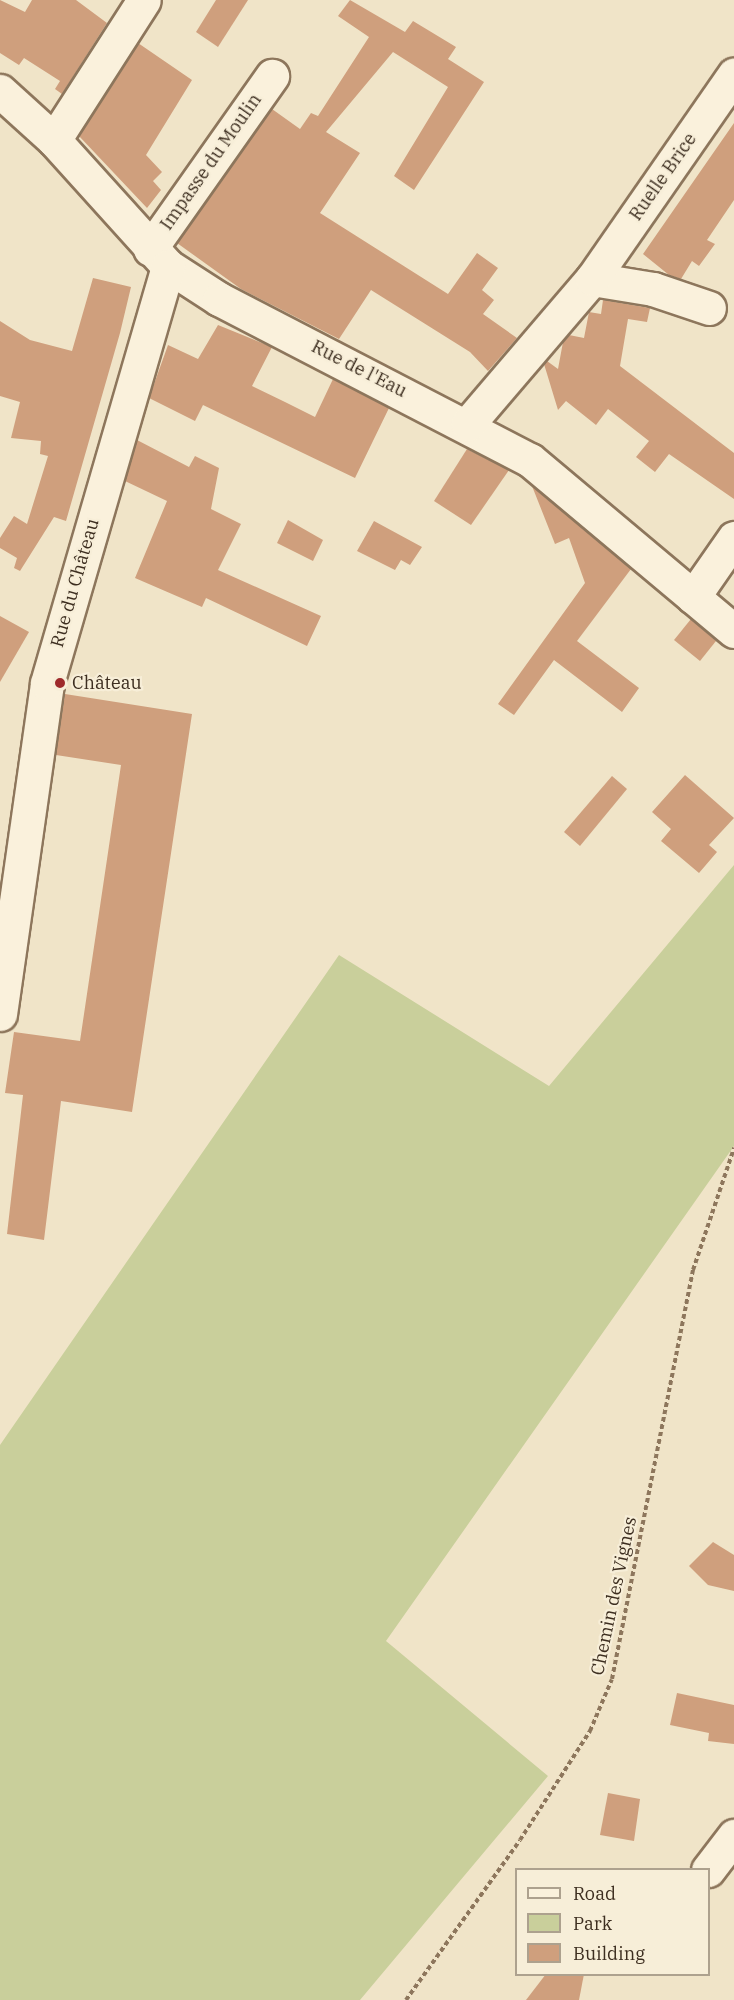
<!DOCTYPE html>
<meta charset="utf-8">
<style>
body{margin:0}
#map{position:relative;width:734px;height:2000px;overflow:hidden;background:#f0e4c8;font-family:"IBM Plex Serif",serif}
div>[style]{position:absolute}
.green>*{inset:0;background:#c9cf9b}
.building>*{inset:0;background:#cf9f7d}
.path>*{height:4px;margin-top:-2px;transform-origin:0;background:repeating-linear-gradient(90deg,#8d765c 0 4.5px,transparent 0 7.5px)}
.roads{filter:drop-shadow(2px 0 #8d765c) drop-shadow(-2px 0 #8d765c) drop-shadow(0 2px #8d765c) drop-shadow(0 -2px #8d765c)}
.minor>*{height:33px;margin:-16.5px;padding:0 16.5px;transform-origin:16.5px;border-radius:16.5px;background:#faf1dc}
.dots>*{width:16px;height:16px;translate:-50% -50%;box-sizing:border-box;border:3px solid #f7eed8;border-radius:50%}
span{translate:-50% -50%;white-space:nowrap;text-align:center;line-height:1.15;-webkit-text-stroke:4.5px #f7eed8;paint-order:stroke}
.street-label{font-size:18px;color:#3d2e20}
.poi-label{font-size:18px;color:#3d2e20}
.left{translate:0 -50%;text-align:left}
.legend{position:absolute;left:515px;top:1868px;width:195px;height:108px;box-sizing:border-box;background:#f7eed8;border:2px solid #ada18e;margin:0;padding:8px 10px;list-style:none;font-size:18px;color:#3d2e20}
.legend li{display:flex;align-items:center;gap:12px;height:30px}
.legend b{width:30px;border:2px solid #ada18e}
</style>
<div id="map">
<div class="green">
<i style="clip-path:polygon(734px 865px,734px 1146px,386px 1641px,548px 1776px,360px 2000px,0 2000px,0 1445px,339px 955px,549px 1086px)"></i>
</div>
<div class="building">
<i style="clip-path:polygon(0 0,25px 12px,32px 0,76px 0,107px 23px,62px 94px,55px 89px,60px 81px,24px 58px,19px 65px,0 53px)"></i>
<i style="clip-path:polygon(216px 0,248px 0,218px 47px,196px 32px)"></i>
<i style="clip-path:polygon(350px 0,405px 32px,413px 21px,456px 47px,448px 59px,484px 82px,414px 190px,394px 176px,448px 87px,393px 52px,326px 132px,360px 153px,320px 213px,448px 294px,477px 253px,498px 268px,482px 290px,494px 300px,483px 314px,517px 338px,488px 371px,470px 352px,371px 290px,339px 339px,241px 289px,177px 243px,272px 109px,300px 129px,311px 113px,318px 116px,369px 37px,338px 16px)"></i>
<i style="clip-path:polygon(138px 43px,192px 80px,146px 155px,162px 172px,153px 181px,161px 190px,147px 208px,79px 136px)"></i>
<i style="clip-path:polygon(734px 123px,734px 200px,707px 240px,715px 244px,699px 266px,692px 261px,681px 279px,669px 275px,643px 254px)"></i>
<i style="clip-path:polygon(93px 278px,131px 287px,120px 333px,66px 521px,54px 517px,20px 571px,14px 568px,17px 558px,0 548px,0 538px,14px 516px,27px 524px,48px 456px,40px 454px,41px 441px,11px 438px,20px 402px,0 396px,0 321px,30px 340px,72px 351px)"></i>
<i style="clip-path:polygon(603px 300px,650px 308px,647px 322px,628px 319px,620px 366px,734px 453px,734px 499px,669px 454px,655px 472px,636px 457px,649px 441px,608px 409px,596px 425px,566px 401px,558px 410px,544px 364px,547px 361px,558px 369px,563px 342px,569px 335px,584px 338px,589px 312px,601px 314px)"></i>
<i style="clip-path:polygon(218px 325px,272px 347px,252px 386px,285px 402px,315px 417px,333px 379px,389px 408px,355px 478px,203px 405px,195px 421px,149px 398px,168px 345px,198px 359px)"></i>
<i style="clip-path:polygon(137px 440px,189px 467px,195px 456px,219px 468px,211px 509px,241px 524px,218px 570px,321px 616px,307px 646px,206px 598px,202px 607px,135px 578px,167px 501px,125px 481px)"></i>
<i style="clip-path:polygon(467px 449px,509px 470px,471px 525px,434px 501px)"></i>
<i style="clip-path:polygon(532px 486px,631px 569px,577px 641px,639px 688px,622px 712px,554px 660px,514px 715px,498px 704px,585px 583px,569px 538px,555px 544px)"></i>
<i style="clip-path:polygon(288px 520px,323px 540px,313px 561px,277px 543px)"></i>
<i style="clip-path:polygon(374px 521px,422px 547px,410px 565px,401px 560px,395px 570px,357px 551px)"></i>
<i style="clip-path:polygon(0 616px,29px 632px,0 682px)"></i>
<i style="clip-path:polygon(691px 619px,716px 641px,700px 661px,674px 640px)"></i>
<i style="clip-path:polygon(65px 694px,192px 714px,132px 1112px,61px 1101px,44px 1240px,7px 1234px,23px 1095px,5px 1093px,14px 1032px,80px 1041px,121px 765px,56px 755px)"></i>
<i style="clip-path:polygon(685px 775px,734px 818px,709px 845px,717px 852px,699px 873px,661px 841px,671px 829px,652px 812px)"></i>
<i style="clip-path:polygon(612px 776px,627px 789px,580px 846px,564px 832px)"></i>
<i style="clip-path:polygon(713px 1542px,734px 1555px,734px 1591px,708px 1585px,689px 1566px)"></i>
<i style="clip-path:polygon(677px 1693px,734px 1705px,734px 1744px,708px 1741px,709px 1733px,670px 1725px)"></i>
<i style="clip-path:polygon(608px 1793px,640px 1799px,634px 1841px,600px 1835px)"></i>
<i style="clip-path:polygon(546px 1974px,584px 1974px,579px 2000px,526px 2000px)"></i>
</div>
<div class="path">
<i style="left:406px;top:2000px;width:196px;rotate:-54.5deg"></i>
<i style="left:520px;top:1840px;width:130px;rotate:-57.3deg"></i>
<i style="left:590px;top:1731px;width:56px;rotate:-67.1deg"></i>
<i style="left:612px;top:1679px;width:417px;rotate:-78.8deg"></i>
<i style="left:693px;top:1270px;width:129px;rotate:-71.4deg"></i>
</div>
<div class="roads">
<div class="minor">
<i style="left:0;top:91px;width:73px;rotate:42.2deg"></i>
<i style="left:54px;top:140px;width:170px;rotate:47.9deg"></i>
<i style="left:168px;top:266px;width:61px;rotate:32.9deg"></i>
<i style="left:219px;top:299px;width:350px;rotate:27.4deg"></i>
<i style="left:530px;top:460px;width:266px;rotate:40deg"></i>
<i style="left:54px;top:140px;width:166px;rotate:-57.3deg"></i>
<i style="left:150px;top:249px;width:212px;rotate:-54.8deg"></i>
<i style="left:592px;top:279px;width:62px;rotate:9.3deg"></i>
<i style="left:653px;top:289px;width:59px;rotate:18.7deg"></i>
<i style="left:468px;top:424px;width:191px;rotate:-49.5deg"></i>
<i style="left:592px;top:279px;width:249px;rotate:-55.2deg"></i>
<i style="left:693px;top:597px;width:72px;rotate:-55.2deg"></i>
<i style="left:0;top:1014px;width:334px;rotate:-81.9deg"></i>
<i style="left:47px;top:683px;width:434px;rotate:-73.8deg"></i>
<i style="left:708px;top:1870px;width:43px;rotate:-52.6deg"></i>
</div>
</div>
<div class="dots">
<i style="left:60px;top:683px;background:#9e2a2b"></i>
</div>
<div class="street-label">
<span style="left:211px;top:162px;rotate:-55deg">Impasse du Moulin</span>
<span style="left:663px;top:177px;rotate:-55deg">Ruelle Brice</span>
<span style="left:359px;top:369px;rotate:27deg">Rue de l'Eau</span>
<span style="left:75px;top:583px;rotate:-74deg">Rue du Château</span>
<span style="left:614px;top:1596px;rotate:-78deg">Chemin des Vignes</span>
</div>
<div class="poi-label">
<span class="left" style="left:72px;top:683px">Château</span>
</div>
<ul class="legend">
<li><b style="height:8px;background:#faf1dc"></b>Road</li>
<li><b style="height:16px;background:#c9cf9b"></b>Park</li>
<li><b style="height:16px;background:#cf9f7d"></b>Building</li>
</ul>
</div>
